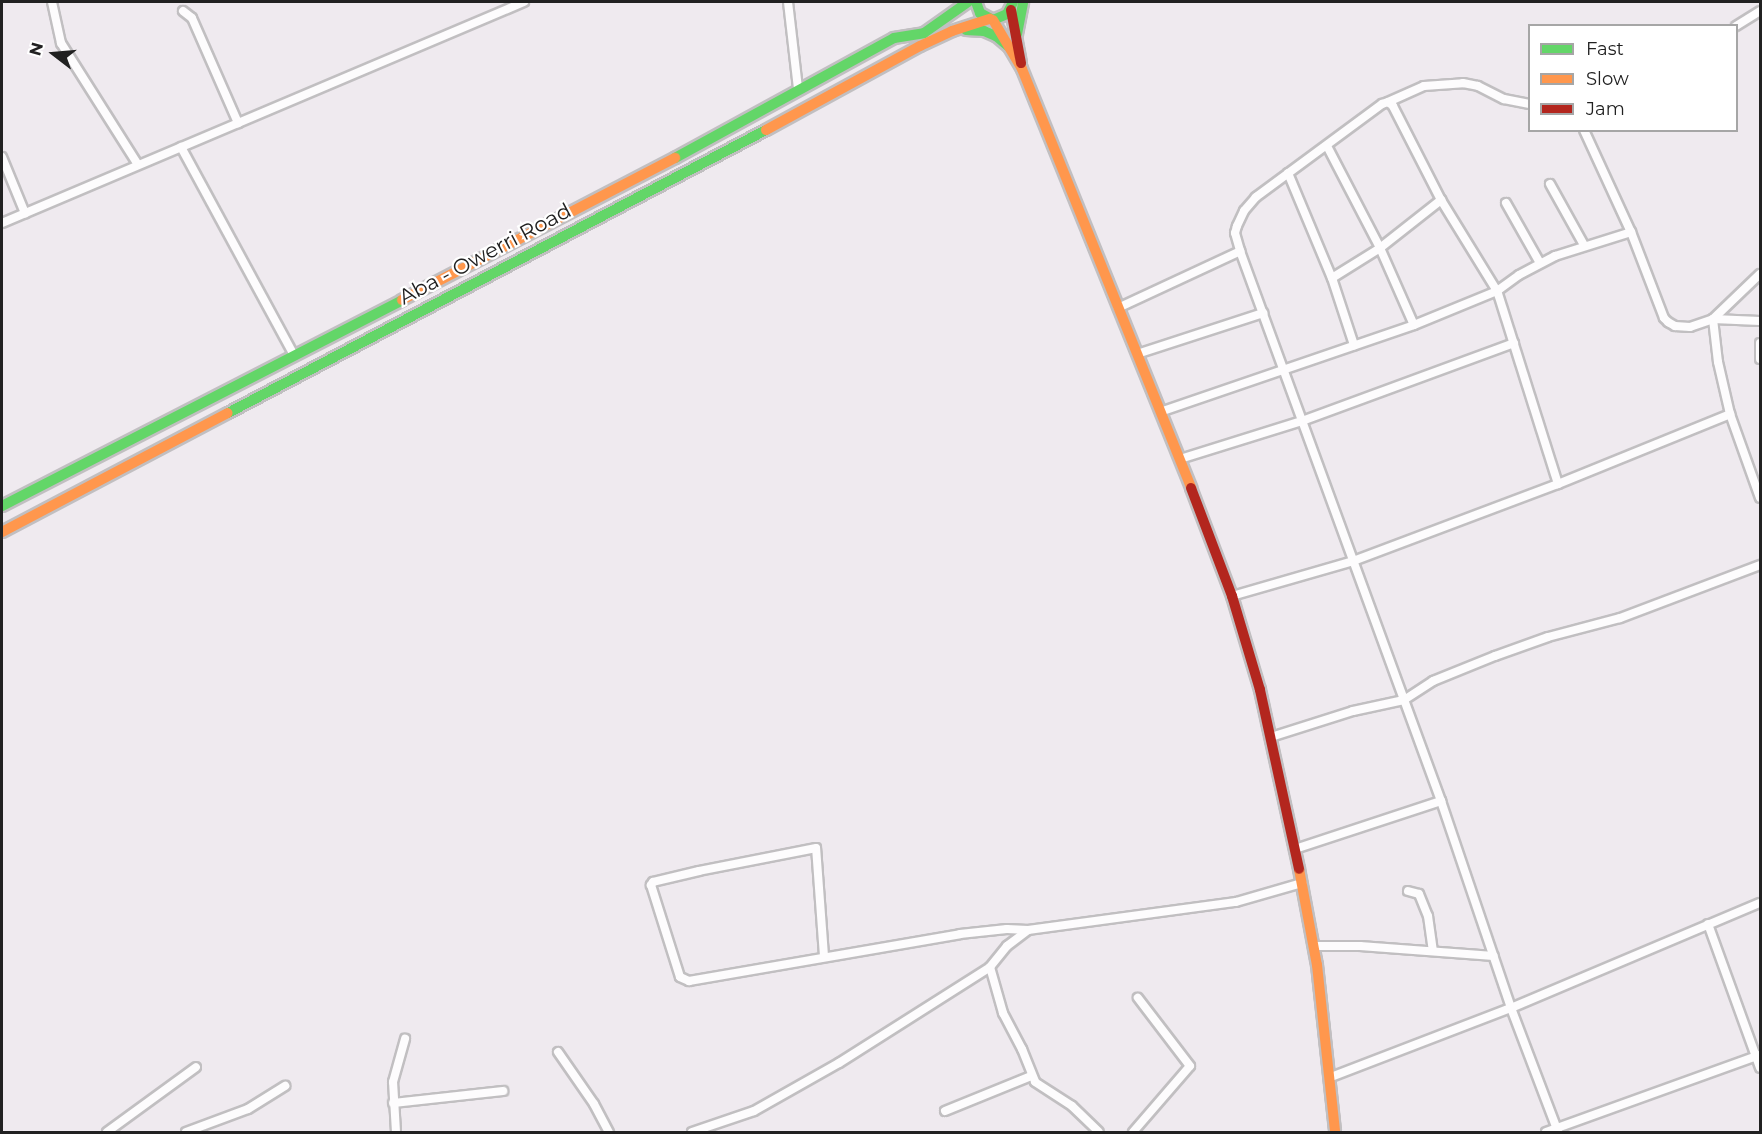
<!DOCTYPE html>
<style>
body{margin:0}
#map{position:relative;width:1762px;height:1134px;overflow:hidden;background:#efeaef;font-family:Montserrat,sans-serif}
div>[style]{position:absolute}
.roads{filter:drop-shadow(2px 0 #c1bfc1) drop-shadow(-2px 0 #c1bfc1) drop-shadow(0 2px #c1bfc1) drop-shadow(0 -2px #c1bfc1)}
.street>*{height:8px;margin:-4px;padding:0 4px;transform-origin:4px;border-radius:4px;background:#fdfcfd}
.fast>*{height:10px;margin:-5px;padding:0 5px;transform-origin:5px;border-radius:5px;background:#63d668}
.slow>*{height:10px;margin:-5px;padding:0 5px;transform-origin:5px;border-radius:5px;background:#ff974d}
.jam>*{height:10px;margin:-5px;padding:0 5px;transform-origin:5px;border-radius:5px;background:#b3261e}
span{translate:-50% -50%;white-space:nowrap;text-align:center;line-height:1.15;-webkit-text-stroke:4.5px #fff;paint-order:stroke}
.street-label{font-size:21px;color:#212121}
.frame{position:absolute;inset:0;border:3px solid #212121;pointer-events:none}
.legend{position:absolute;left:1528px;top:24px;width:210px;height:108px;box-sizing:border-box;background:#fff;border:2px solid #a6a6a6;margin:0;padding:8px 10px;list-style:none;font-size:18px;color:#212121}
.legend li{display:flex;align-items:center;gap:12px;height:30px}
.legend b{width:30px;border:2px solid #a6a6a6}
.north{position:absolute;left:24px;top:24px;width:60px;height:60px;-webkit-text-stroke:4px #fff;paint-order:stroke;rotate:286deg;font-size:16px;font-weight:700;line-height:24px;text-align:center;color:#212121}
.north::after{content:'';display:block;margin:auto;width:21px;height:27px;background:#212121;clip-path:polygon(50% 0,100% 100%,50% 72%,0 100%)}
</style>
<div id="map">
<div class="roads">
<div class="street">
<i style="left:52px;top:2px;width:42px;rotate:77.6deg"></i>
<i style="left:61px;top:43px;width:144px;rotate:57.7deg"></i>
<i style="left:788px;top:2px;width:88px;rotate:83.4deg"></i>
<i style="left:183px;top:11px;width:11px;rotate:38deg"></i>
<i style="left:192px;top:18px;width:115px;rotate:66.3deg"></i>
<i style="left:1736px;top:26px;width:28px;rotate:-32deg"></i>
<i style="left:1388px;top:102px;width:39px;rotate:-24deg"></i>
<i style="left:1424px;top:86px;width:39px;rotate:-4deg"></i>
<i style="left:1463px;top:83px;width:15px;rotate:11deg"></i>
<i style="left:1478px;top:86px;width:29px;rotate:27deg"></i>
<i style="left:1504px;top:99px;width:26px;rotate:11deg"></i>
<i style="left:1584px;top:130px;width:112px;rotate:65.3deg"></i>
<i style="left:1631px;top:232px;width:92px;rotate:69deg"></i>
<i style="left:1664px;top:318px;width:6px;rotate:45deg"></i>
<i style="left:1668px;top:322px;width:8px;rotate:30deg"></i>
<i style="left:1675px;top:326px;width:15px;rotate:4deg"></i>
<i style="left:1690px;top:327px;width:24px;rotate:-19deg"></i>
<i style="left:1713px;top:319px;width:65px;rotate:-43.8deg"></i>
<i style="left:1327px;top:146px;width:115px;rotate:62.5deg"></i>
<i style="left:1380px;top:248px;width:84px;rotate:66.2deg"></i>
<i style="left:181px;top:147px;width:237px;rotate:61.5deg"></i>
<i style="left:2px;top:157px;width:61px;rotate:67.7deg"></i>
<i style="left:1288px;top:173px;width:114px;rotate:67.3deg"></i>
<i style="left:1332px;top:278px;width:71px;rotate:71.8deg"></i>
<i style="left:1550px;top:184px;width:70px;rotate:60.9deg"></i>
<i style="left:1506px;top:203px;width:69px;rotate:60.5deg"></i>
<i style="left:2px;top:223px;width:567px;rotate:-22.95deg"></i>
<i style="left:1332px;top:278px;width:57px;rotate:-32deg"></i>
<i style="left:1380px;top:248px;width:78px;rotate:-38.2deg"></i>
<i style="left:1118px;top:308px;width:135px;rotate:-25deg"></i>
<i style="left:1240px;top:251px;width:586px;rotate:69.92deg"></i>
<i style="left:1441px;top:801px;width:219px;rotate:71.3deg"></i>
<i style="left:1511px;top:1008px;width:133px;rotate:69.2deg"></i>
<i style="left:1760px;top:321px;width:47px;rotate:-177.6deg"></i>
<i style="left:1713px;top:319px;width:43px;rotate:83.4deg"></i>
<i style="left:1718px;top:362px;width:53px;rotate:77deg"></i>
<i style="left:1730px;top:414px;width:89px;rotate:70.3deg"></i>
<i style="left:1760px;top:343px;width:16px;rotate:90deg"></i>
<i style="left:1137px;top:354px;width:133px;rotate:-18deg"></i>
<i style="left:1160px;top:412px;width:268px;rotate:-18.9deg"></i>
<i style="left:1414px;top:325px;width:90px;rotate:-22.3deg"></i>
<i style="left:1497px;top:291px;width:27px;rotate:-36deg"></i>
<i style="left:1519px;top:275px;width:41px;rotate:-27.8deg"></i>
<i style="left:1555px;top:256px;width:80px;rotate:-17.5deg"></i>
<i style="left:1180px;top:459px;width:128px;rotate:-17.3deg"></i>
<i style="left:1302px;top:421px;width:226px;rotate:-20.2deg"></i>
<i style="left:1558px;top:484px;width:186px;rotate:-22.1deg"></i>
<i style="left:1232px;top:596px;width:126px;rotate:-16.1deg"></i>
<i style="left:1353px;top:561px;width:219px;rotate:-20.6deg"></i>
<i style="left:1558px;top:484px;width:202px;rotate:-107.5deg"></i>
<i style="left:1497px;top:291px;width:107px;rotate:-121.6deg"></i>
<i style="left:1441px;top:200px;width:106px;rotate:-117.1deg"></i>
<i style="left:1393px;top:106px;width:6px;rotate:-141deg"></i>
<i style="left:1388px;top:102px;width:6px;rotate:162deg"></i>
<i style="left:1382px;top:104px;width:157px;rotate:143.6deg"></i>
<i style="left:1256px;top:197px;width:18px;rotate:131deg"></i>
<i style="left:1244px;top:211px;width:17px;rotate:115deg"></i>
<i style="left:1237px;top:226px;width:7px;rotate:106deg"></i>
<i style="left:1235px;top:233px;width:19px;rotate:74deg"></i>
<i style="left:1271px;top:737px;width:86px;rotate:-17.6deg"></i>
<i style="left:1353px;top:711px;width:52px;rotate:-12.2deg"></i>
<i style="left:1404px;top:700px;width:35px;rotate:-33deg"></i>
<i style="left:1433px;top:681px;width:67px;rotate:-22deg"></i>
<i style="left:1495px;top:656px;width:56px;rotate:-19.7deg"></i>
<i style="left:1548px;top:637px;width:74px;rotate:-14.8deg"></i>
<i style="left:1620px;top:618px;width:150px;rotate:-20.7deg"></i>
<i style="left:1295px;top:849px;width:154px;rotate:-18.2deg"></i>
<i style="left:1408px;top:891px;width:11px;rotate:15deg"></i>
<i style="left:1419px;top:894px;width:24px;rotate:68deg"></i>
<i style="left:1428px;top:916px;width:35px;rotate:82deg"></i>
<i style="left:1708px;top:924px;width:153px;rotate:70.1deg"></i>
<i style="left:1313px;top:946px;width:47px"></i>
<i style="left:1360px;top:946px;width:134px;rotate:4.3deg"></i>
<i style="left:824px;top:956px;width:108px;rotate:-94.2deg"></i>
<i style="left:816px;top:848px;width:119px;rotate:168.9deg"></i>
<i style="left:699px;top:871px;width:47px;rotate:166.6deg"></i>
<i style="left:653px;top:882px;width:4px;rotate:124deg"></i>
<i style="left:651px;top:885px;width:96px;rotate:72.5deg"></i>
<i style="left:680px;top:977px;width:10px;rotate:24deg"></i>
<i style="left:689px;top:981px;width:275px;rotate:-9.8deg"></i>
<i style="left:960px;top:934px;width:47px;rotate:-6.1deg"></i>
<i style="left:1007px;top:929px;width:21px;rotate:3deg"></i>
<i style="left:990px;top:967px;width:48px;rotate:74.2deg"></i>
<i style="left:1003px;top:1013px;width:41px;rotate:62.2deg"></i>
<i style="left:1022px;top:1049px;width:35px;rotate:68deg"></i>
<i style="left:1035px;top:1082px;width:44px;rotate:33deg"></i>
<i style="left:1072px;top:1106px;width:37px;rotate:44deg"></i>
<i style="left:558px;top:1052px;width:63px;rotate:55.3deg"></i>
<i style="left:594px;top:1104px;width:32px;rotate:62deg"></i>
<i style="left:1331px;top:1077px;width:193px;rotate:-21deg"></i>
<i style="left:1511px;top:1008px;width:270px;rotate:-22.9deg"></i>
<i style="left:393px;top:1103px;width:111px;rotate:-6.2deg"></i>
<i style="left:945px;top:1111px;width:93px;rotate:-22.1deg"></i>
<i style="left:107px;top:1132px;width:110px;rotate:-36.1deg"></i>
<i style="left:186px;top:1132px;width:66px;rotate:-20.4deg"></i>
<i style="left:248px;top:1109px;width:44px;rotate:-31.9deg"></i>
<i style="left:396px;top:1132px;width:50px;rotate:-93.4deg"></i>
<i style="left:393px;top:1082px;width:45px;rotate:-74.4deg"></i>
<i style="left:692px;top:1132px;width:65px;rotate:-18.7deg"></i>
<i style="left:754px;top:1111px;width:98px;rotate:-29.5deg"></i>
<i style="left:839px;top:1063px;width:179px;rotate:-32.4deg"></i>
<i style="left:990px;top:967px;width:27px;rotate:-51deg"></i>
<i style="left:1007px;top:946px;width:26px;rotate:-37deg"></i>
<i style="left:1028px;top:930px;width:210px;rotate:-7.7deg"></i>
<i style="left:1236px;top:902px;width:69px;rotate:-16.1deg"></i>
<i style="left:1133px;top:1132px;width:87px;rotate:-49.2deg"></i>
<i style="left:1190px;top:1066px;width:86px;rotate:-127.4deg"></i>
<i style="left:1546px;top:1132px;width:227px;rotate:-19.8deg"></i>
</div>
<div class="fast">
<i style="left:976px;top:2px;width:12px;rotate:70deg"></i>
<i style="left:980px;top:13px;width:15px;rotate:28deg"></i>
<i style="left:993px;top:20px;width:15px;rotate:-23deg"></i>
<i style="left:1007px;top:14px;width:13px;rotate:-63deg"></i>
<i style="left:966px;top:30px;width:18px;rotate:3deg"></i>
<i style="left:984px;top:31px;width:13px;rotate:23deg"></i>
<i style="left:996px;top:36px;width:17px;rotate:40deg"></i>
<i style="left:1017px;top:34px;width:33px;rotate:-79deg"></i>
<i style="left:675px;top:158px;width:250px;rotate:-28.7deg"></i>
<i style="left:894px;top:38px;width:30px;rotate:-9deg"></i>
<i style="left:924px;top:33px;width:54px;rotate:-35.2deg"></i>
<i style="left:228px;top:413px;width:608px;rotate:-27.75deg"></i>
<i style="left:2px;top:506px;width:450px;rotate:-27.2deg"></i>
</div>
<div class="slow">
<i style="left:993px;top:20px;width:57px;rotate:59.4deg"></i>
<i style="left:1022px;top:69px;width:452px;rotate:68deg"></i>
<i style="left:766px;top:130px;width:175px;rotate:-28.6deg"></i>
<i style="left:920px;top:46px;width:35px;rotate:-25deg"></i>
<i style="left:952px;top:31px;width:40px;rotate:-18deg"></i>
<i style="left:402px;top:300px;width:308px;rotate:-27.5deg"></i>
<i style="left:2px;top:532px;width:255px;rotate:-27.8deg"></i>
<i style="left:1299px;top:869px;width:98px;rotate:79.4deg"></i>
<i style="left:1317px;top:965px;width:168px;rotate:83.8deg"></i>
</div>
<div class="jam">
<i style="left:1011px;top:10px;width:54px;rotate:79.3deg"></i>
<i style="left:1191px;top:488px;width:116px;rotate:69.2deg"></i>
<i style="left:1232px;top:596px;width:98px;rotate:73.4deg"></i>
<i style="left:1260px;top:690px;width:183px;rotate:77.7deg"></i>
</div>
</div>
<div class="street-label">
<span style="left:485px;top:254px;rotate:-28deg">Aba - Owerri Road</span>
</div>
<div class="frame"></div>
<ul class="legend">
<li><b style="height:8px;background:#63d668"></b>Fast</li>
<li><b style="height:8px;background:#ff974d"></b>Slow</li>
<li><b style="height:8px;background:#b3261e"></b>Jam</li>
</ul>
<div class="north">N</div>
</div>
